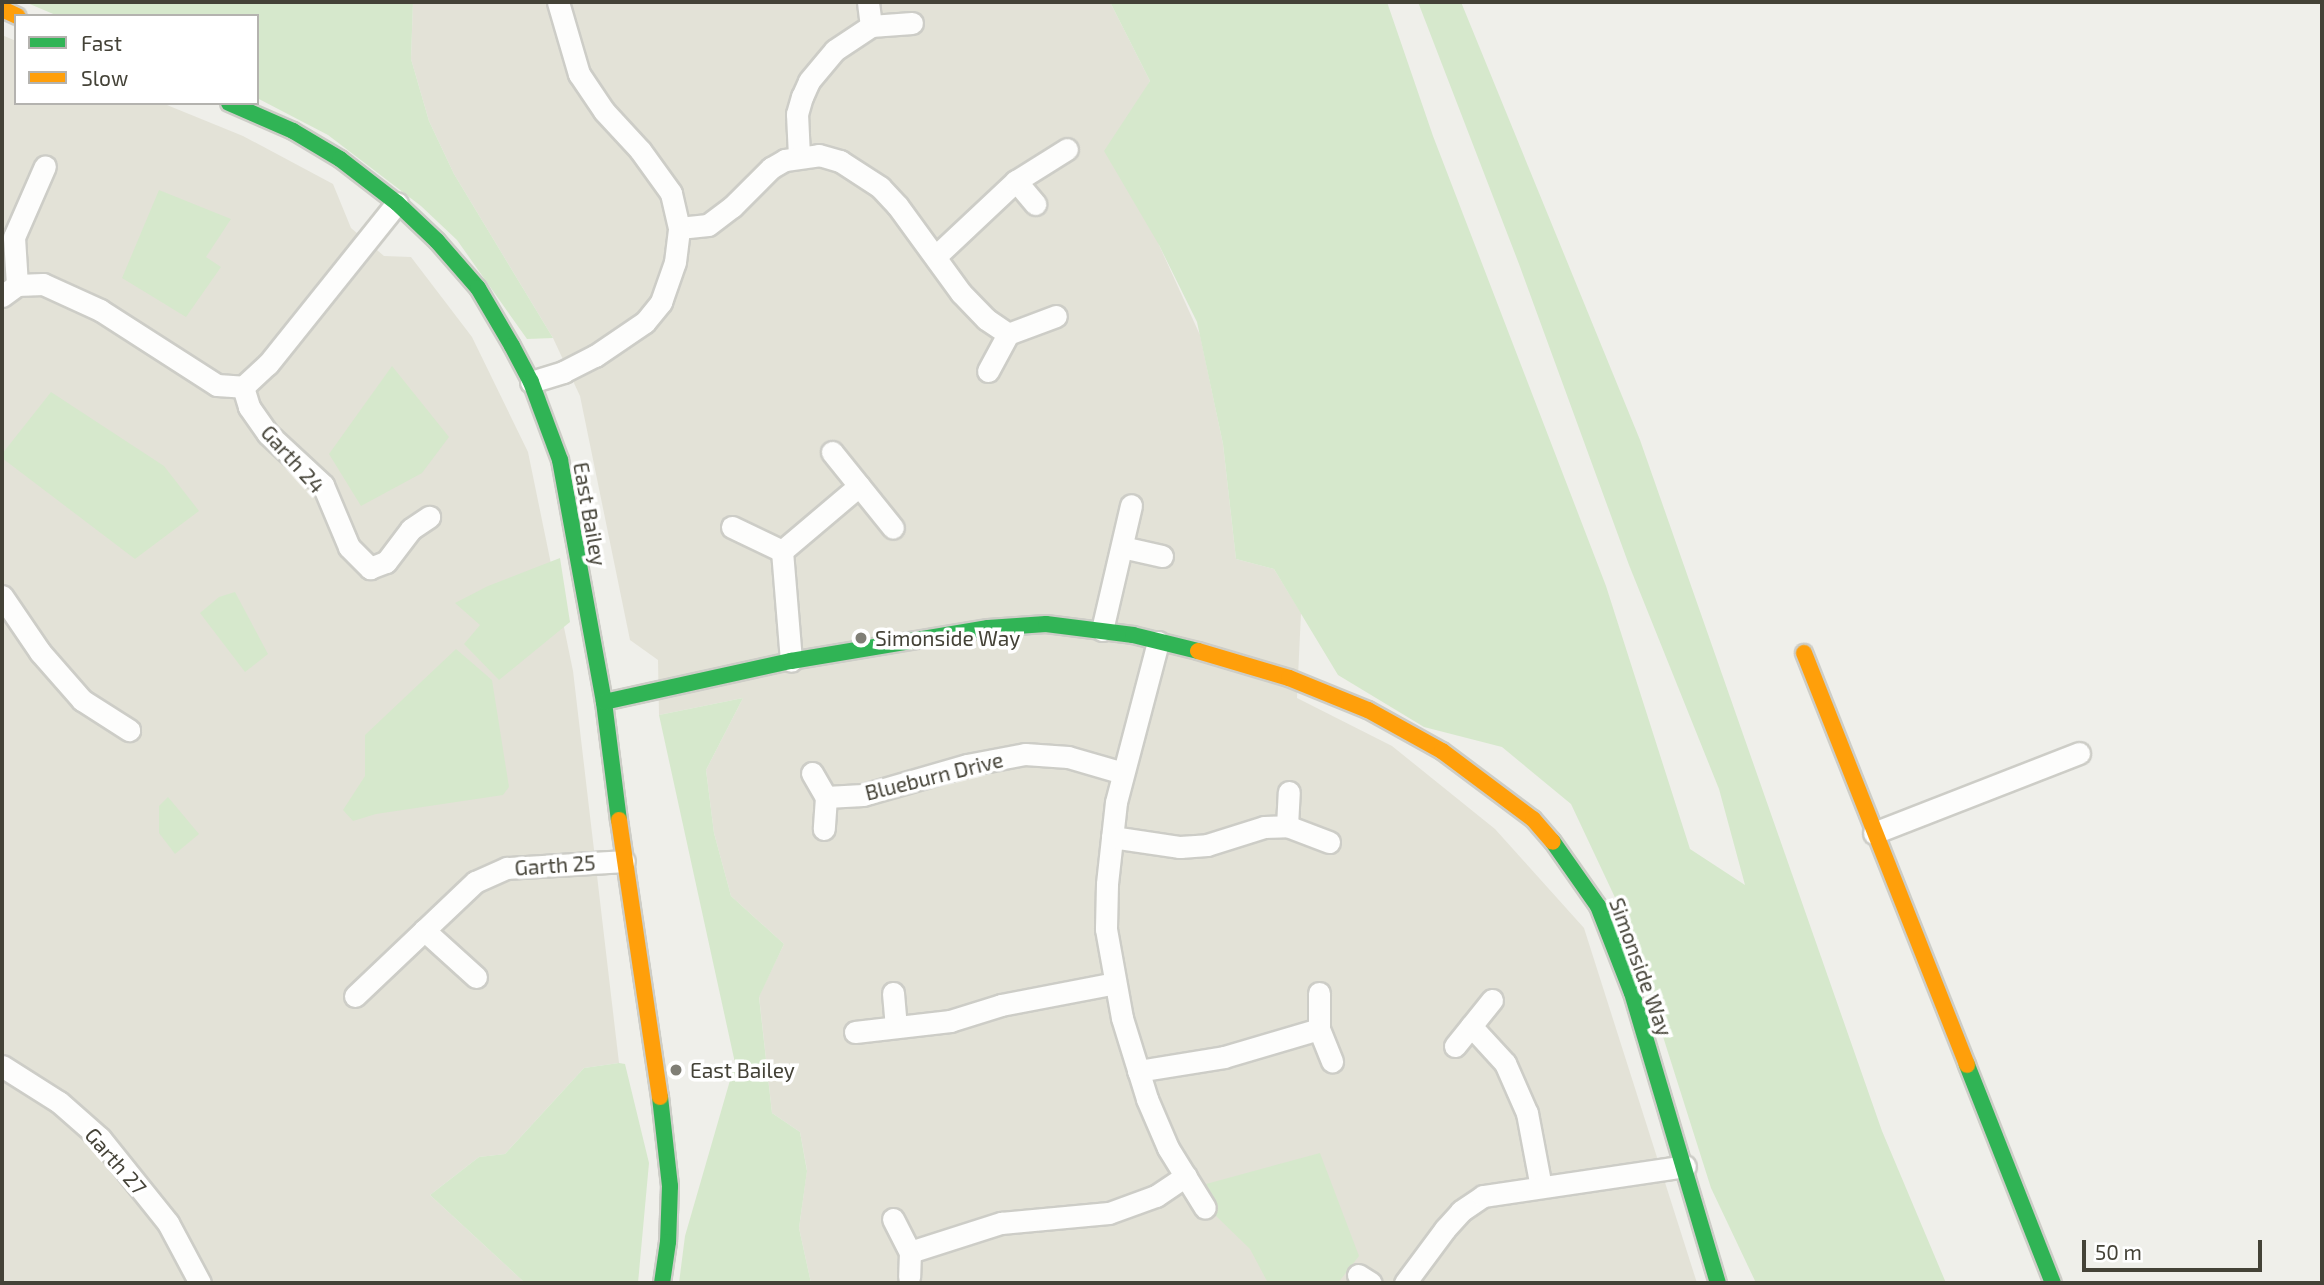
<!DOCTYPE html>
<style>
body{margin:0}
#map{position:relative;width:2324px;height:1285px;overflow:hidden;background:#efefea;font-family:"Exo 2",sans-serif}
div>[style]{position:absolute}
.residential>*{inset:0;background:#e3e2d7}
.green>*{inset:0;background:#d6e8cc}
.roads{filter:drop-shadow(2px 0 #cdcdc7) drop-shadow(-2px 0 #cdcdc7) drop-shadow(0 2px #cdcdc7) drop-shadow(0 -2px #cdcdc7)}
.street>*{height:21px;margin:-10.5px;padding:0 10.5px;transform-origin:10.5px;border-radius:10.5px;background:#fdfdfc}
.fast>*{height:16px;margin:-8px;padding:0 8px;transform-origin:8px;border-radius:8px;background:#30b455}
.slow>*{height:16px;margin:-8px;padding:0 8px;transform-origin:8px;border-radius:8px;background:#ff9f0a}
.dots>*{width:19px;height:19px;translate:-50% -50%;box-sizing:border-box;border:4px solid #fff;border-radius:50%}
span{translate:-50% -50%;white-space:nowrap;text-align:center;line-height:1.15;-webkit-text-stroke:7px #fff;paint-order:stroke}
.street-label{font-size:21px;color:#444237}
.poi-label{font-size:21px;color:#444237}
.left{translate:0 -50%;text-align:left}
.frame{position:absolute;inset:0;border:4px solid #444237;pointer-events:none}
.legend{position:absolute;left:14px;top:14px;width:245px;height:91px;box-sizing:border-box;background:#fff;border:2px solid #b4b3af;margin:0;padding:9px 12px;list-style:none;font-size:21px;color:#444237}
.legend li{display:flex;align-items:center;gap:14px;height:35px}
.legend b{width:35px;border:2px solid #b4b3af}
.scale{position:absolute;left:2082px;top:1240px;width:180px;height:32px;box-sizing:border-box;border:4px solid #444237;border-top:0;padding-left:9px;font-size:21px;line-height:24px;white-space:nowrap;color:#444237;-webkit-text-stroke:5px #fff;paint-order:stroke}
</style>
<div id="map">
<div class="residential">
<i style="clip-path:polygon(413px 2px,1110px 2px,1150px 81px,1137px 105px,1159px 245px,1200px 335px,1223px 444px,1236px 559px,1274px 569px,1301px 613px,1297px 698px,1392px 746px,1495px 829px,1584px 928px,1697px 1283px,811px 1283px,799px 1228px,807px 1170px,800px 1132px,772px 1113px,759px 996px,784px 944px,731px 896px,714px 833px,706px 770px,743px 698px,659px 715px,658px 660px,630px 640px,580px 396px,553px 338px,454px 174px,429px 121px,411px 59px)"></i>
<i style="clip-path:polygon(2px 35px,16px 41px,16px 103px,162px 103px,243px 136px,333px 184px,351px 228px,384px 256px,411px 257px,472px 337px,528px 452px,573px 671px,619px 1063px,584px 1068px,505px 1154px,479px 1157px,430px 1195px,525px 1283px,2px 1283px)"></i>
</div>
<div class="green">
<i style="clip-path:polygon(25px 2px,413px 2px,411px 59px,429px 121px,454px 174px,553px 338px,527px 339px,457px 240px,421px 206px,328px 135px,257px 98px,257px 16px,58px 16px)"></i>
<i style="clip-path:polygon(1110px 2px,1387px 2px,1433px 136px,1606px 586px,1690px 849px,1745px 885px,1719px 789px,1629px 565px,1519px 264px,1418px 2px,1461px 2px,1640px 440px,1882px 1131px,1946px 1283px,1756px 1283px,1711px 1188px,1627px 923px,1571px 804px,1502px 747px,1424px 727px,1338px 675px,1274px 569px,1236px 559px,1223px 444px,1197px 322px,1159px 245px,1104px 151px,1150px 81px)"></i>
<i style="clip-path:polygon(159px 190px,231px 219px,206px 257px,221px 267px,186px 317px,122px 278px)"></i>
<i style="clip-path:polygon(392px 366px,449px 437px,422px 473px,361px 506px,329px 454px)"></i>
<i style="clip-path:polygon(51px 392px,164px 466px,199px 511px,135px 559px,2px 458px,2px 454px)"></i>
<i style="clip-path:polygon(560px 558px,570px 622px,499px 680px,464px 644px,480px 625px,455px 603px,488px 586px)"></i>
<i style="clip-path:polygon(235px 592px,268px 654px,245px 672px,200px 613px,219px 597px)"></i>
<i style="clip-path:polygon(456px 649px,492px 680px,509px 787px,503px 795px,376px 814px,353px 821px,343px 810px,365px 776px,365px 735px)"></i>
<i style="clip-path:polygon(743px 698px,706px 770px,714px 833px,731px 896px,784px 944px,759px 997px,772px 1113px,800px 1132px,807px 1171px,799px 1228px,811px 1283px,679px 1283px,685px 1236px,735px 1063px,659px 715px)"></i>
<i style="clip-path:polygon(168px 797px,199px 834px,175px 854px,159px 833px,159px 806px)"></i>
<i style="clip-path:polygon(619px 1063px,625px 1064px,649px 1163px,638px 1283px,525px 1283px,430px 1195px,479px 1157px,505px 1154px,584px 1068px)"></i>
<i style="clip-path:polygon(1320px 1153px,1359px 1256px,1338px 1283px,1268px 1283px,1250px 1249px,1215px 1215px,1206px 1184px)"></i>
</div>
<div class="roads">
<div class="street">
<i style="left:868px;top:2px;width:24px;rotate:83deg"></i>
<i style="left:799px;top:156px;width:42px;rotate:-92.7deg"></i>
<i style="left:797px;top:114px;width:18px;rotate:-74deg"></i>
<i style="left:802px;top:97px;width:17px;rotate:-66deg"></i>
<i style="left:809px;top:81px;width:40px;rotate:-50deg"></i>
<i style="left:835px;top:50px;width:43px;rotate:-33.7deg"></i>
<i style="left:871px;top:26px;width:41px;rotate:-4.2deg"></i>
<i style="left:1016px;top:181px;width:30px;rotate:50deg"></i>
<i style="left:679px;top:228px;width:29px;rotate:-6deg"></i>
<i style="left:708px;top:225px;width:30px;rotate:-37deg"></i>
<i style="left:732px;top:207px;width:55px;rotate:-45deg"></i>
<i style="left:771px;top:168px;width:16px;rotate:-30deg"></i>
<i style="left:785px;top:160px;width:34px;rotate:-8deg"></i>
<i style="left:819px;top:155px;width:22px;rotate:16deg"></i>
<i style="left:840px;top:161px;width:48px;rotate:33deg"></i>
<i style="left:880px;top:187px;width:25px;rotate:47deg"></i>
<i style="left:897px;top:205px;width:109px;rotate:54deg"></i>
<i style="left:961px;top:293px;width:36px;rotate:46deg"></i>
<i style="left:986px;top:319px;width:27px;rotate:34deg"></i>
<i style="left:936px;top:256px;width:110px;rotate:-43.2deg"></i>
<i style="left:1016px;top:181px;width:60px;rotate:-32.1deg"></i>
<i style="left:17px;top:285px;width:48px;rotate:-93.6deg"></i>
<i style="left:14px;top:237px;width:77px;rotate:-66.4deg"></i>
<i style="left:2px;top:296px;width:19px;rotate:-36deg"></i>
<i style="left:17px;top:285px;width:26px;rotate:-2deg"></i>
<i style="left:43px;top:284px;width:63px;rotate:24.5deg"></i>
<i style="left:100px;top:310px;width:139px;rotate:32.7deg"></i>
<i style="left:217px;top:385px;width:26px;rotate:4deg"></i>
<i style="left:243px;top:387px;width:34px;rotate:-43deg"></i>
<i style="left:268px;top:364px;width:206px;rotate:-51.3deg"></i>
<i style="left:988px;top:371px;width:42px;rotate:-61.6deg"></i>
<i style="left:1008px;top:334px;width:51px;rotate:-20.6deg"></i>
<i style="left:531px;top:382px;width:34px;rotate:-17deg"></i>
<i style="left:563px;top:372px;width:36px;rotate:-27deg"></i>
<i style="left:595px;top:356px;width:60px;rotate:-34.2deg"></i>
<i style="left:645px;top:322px;width:26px;rotate:-51deg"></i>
<i style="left:661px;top:302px;width:42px;rotate:-70.7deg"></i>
<i style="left:675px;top:262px;width:34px;rotate:-83deg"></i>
<i style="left:679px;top:228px;width:36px;rotate:-103deg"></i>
<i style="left:671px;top:193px;width:53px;rotate:-125.8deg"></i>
<i style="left:640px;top:150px;width:53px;rotate:-132.7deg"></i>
<i style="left:604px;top:111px;width:45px;rotate:-124deg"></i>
<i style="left:579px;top:74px;width:75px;rotate:-106.3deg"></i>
<i style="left:243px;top:387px;width:21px;rotate:73deg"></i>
<i style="left:249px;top:407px;width:33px;rotate:55deg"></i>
<i style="left:268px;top:434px;width:75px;rotate:42.8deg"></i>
<i style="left:323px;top:485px;width:67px;rotate:67.2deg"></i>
<i style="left:349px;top:547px;width:30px;rotate:45deg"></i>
<i style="left:370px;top:568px;width:17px;rotate:-21deg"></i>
<i style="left:386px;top:562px;width:41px;rotate:-52.9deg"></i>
<i style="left:411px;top:529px;width:22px;rotate:-34deg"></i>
<i style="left:832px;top:452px;width:97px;rotate:51.2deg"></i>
<i style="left:732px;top:527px;width:55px;rotate:25.6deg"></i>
<i style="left:782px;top:551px;width:110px;rotate:85.3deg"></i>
<i style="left:1122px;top:547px;width:41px;rotate:12.7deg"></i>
<i style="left:782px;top:551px;width:101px;rotate:-40.2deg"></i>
<i style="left:2px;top:596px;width:68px;rotate:55.8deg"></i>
<i style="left:40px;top:652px;width:64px;rotate:48.8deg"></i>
<i style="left:82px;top:700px;width:56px;rotate:32.6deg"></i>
<i style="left:1102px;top:630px;width:128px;rotate:-76.9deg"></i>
<i style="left:1158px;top:642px;width:165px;rotate:104.7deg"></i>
<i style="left:1116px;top:802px;width:82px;rotate:96.3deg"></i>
<i style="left:1107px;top:884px;width:45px;rotate:91.3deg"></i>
<i style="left:1106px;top:929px;width:90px;rotate:79.8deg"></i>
<i style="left:1122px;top:1018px;width:85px;rotate:72.8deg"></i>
<i style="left:1147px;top:1099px;width:53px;rotate:66.8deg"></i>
<i style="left:1168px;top:1148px;width:70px;rotate:58.3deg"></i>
<i style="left:812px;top:773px;width:28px;rotate:60deg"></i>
<i style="left:826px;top:797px;width:32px;rotate:94deg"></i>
<i style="left:826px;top:797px;width:37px;rotate:-3deg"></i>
<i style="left:863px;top:795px;width:108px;rotate:-16.1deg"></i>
<i style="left:967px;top:765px;width:59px;rotate:-10.7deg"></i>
<i style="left:1025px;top:754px;width:43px;rotate:4deg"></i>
<i style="left:1068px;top:757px;width:57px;rotate:16.2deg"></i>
<i style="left:1287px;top:826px;width:34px;rotate:-87deg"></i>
<i style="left:1874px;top:833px;width:220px;rotate:-21.3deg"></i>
<i style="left:1112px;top:837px;width:69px;rotate:8.4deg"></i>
<i style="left:1180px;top:847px;width:27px;rotate:-4deg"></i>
<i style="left:1207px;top:845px;width:60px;rotate:-17.5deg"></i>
<i style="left:1264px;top:827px;width:23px;rotate:-2deg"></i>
<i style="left:1287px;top:826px;width:45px;rotate:20.9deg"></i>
<i style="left:424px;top:930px;width:70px;rotate:42.1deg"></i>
<i style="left:893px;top:993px;width:34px;rotate:85deg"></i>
<i style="left:1319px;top:993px;width:36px;rotate:90deg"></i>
<i style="left:1319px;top:1029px;width:35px;rotate:68deg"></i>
<i style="left:355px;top:996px;width:166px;rotate:-43.5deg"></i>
<i style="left:475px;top:882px;width:35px;rotate:-24deg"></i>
<i style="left:507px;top:868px;width:117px;rotate:-3.4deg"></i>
<i style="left:1471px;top:1026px;width:50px;rotate:47.4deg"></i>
<i style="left:1505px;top:1063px;width:55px;rotate:66.3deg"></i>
<i style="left:1527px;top:1113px;width:75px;rotate:79.3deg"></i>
<i style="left:855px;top:1032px;width:96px;rotate:-6.6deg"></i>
<i style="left:950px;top:1021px;width:53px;rotate:-17.4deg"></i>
<i style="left:1001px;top:1005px;width:116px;rotate:-10.9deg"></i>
<i style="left:1455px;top:1046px;width:59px;rotate:-51.2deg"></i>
<i style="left:2px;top:1066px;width:67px;rotate:32.3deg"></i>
<i style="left:59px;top:1102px;width:55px;rotate:41.3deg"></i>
<i style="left:100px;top:1138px;width:109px;rotate:51.3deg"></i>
<i style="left:168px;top:1223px;width:68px;rotate:61.9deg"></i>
<i style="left:1138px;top:1071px;width:87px;rotate:-9.2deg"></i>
<i style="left:1224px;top:1057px;width:99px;rotate:-16.4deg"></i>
<i style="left:893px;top:1219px;width:37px;rotate:63deg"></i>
<i style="left:910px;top:1252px;width:25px;rotate:92deg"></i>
<i style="left:910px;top:1252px;width:96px;rotate:-17.7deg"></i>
<i style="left:1001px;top:1223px;width:108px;rotate:-5.3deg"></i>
<i style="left:1109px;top:1213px;width:50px;rotate:-19.9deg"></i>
<i style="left:1156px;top:1196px;width:36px;rotate:-34deg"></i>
<i style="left:1358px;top:1275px;width:15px;rotate:32deg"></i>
<i style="left:1405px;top:1283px;width:67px;rotate:-53.5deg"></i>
<i style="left:1445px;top:1229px;width:24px;rotate:-48deg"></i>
<i style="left:1461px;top:1211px;width:27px;rotate:-34deg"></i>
<i style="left:1483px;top:1196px;width:204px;rotate:-8.4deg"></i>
</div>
<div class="fast">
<i style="left:229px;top:103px;width:70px;rotate:23.6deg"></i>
<i style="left:293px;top:131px;width:55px;rotate:30.8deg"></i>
<i style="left:340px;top:159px;width:72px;rotate:37.7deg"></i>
<i style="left:397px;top:203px;width:55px;rotate:43.5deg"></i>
<i style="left:437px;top:241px;width:62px;rotate:48.9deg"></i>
<i style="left:478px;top:288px;width:67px;rotate:59.6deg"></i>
<i style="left:512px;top:346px;width:41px;rotate:62.2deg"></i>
<i style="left:531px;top:382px;width:83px;rotate:69.6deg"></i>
<i style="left:560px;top:460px;width:246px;rotate:79.7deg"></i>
<i style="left:604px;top:702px;width:119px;rotate:82.8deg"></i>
<i style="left:604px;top:702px;width:191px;rotate:-12.4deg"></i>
<i style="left:791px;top:661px;width:200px;rotate:-9.5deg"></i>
<i style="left:988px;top:628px;width:58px;rotate:-3.9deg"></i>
<i style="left:1046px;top:624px;width:88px;rotate:7.2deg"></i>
<i style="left:1133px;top:635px;width:67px;rotate:13.8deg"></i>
<i style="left:1553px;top:842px;width:78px;rotate:54.9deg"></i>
<i style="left:1598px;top:906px;width:93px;rotate:68.7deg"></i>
<i style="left:1632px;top:993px;width:302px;rotate:73.5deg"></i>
<i style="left:1967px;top:1065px;width:234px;rotate:68.5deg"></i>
<i style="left:660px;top:1097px;width:90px;rotate:83.6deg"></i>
<i style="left:670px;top:1186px;width:56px;rotate:92deg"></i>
<i style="left:668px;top:1242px;width:41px;rotate:98.3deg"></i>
</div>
<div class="slow">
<i style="left:2px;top:9px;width:17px;rotate:25deg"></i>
<i style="left:1198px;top:651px;width:95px;rotate:16.5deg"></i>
<i style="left:1289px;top:678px;width:85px;rotate:22.1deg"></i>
<i style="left:1368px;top:710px;width:85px;rotate:29deg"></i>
<i style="left:1442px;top:751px;width:114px;rotate:36.8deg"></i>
<i style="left:1533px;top:819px;width:30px;rotate:49deg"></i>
<i style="left:1804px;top:653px;width:443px;rotate:68.4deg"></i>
<i style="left:619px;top:820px;width:280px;rotate:81.6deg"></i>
</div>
</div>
<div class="dots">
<i style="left:861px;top:638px;background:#807f76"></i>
<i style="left:676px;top:1070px;background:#807f76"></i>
</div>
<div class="street-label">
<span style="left:293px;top:459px;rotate:48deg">Garth 24</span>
<span style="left:590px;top:514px;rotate:80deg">East Bailey</span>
<span style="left:934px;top:776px;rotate:-14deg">Blueburn Drive</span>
<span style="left:555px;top:865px;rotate:-4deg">Garth 25</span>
<span style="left:1641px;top:967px;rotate:70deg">Simonside Way</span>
<span style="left:116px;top:1161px;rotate:49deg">Garth 27</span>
</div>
<div class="poi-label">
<span class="left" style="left:875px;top:638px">Simonside Way</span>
<span class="left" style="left:690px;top:1070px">East Bailey</span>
</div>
<div class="frame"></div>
<ul class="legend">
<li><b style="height:9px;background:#30b455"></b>Fast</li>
<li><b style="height:9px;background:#ff9f0a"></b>Slow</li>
</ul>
<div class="scale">50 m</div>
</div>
